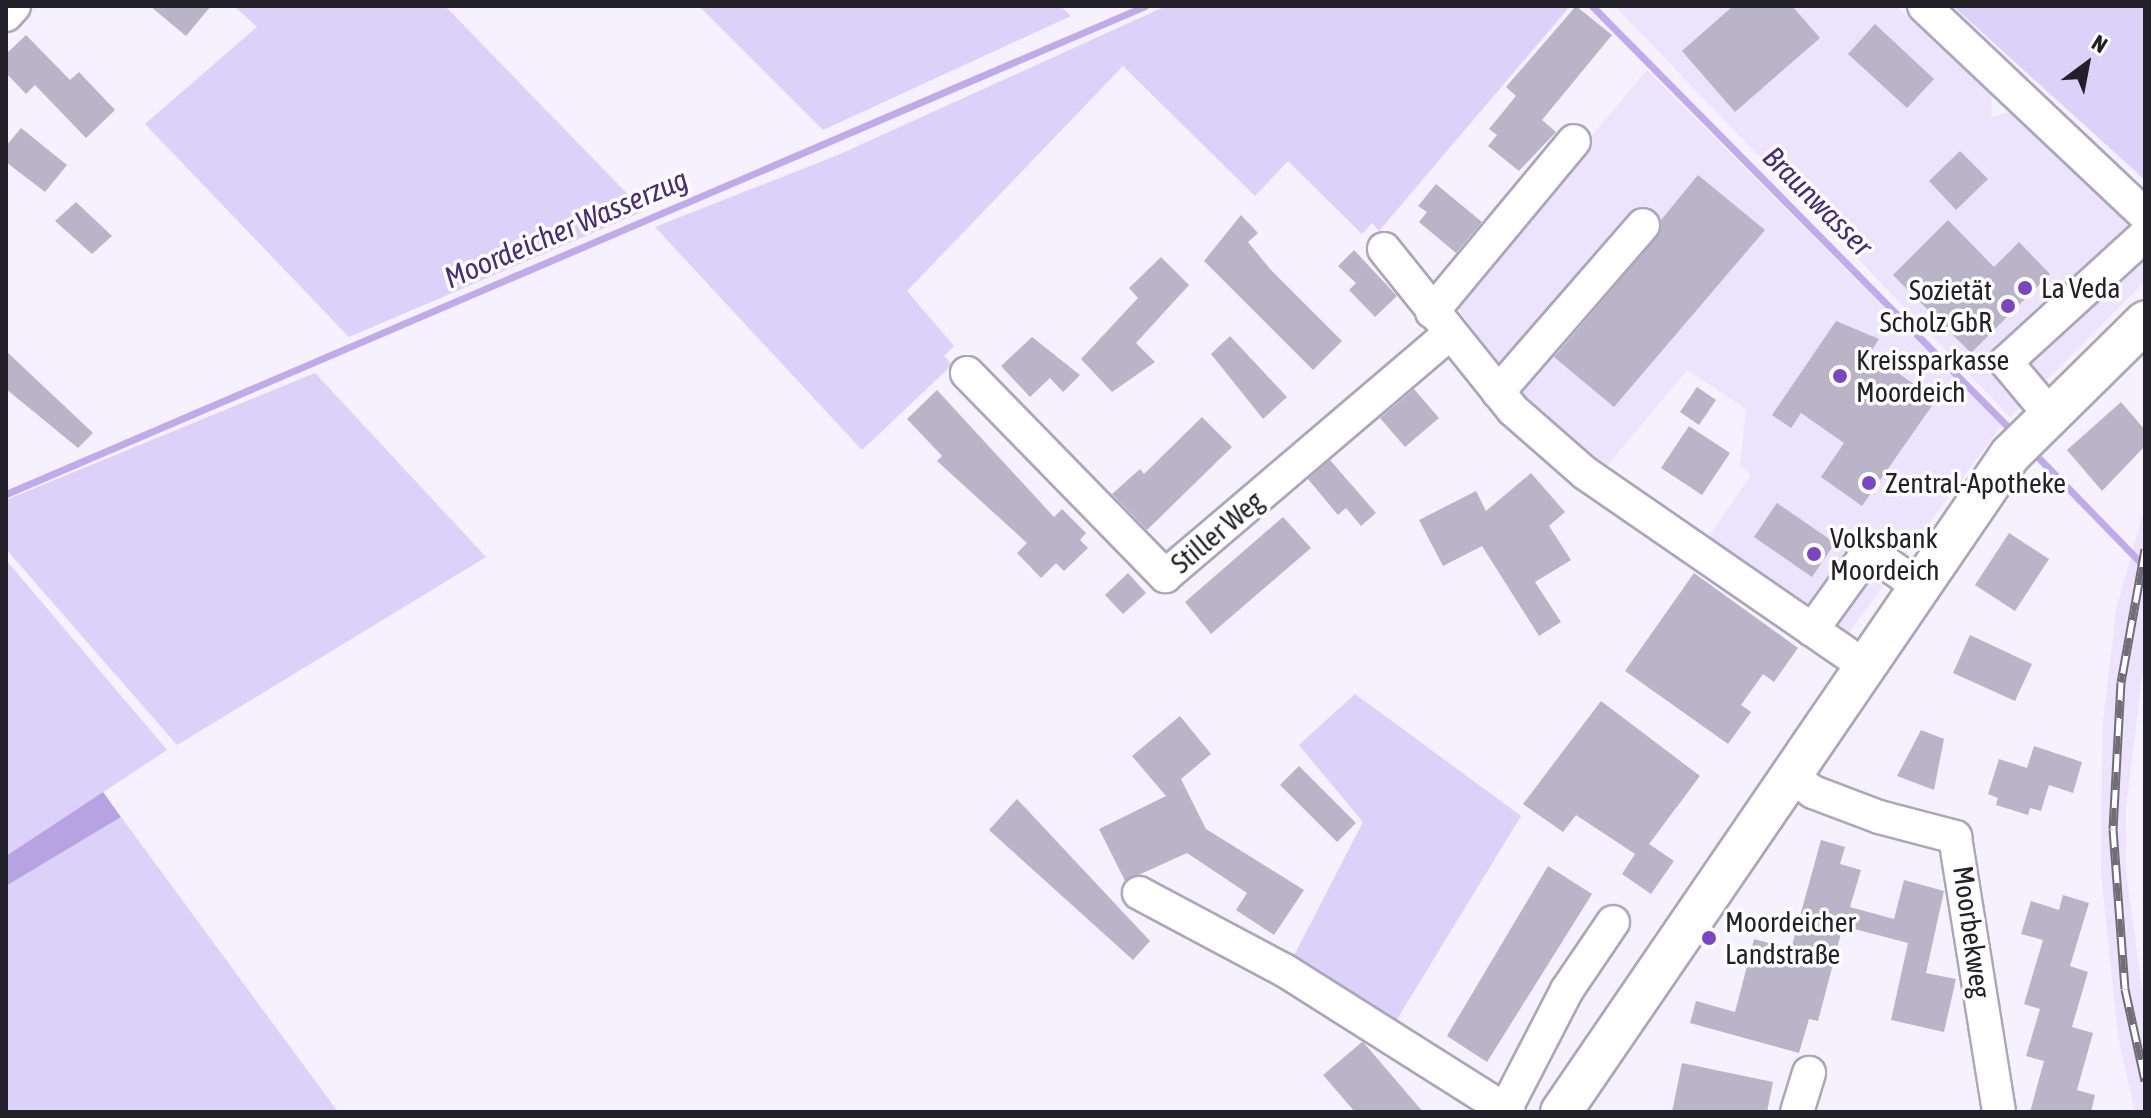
<!DOCTYPE html>
<meta charset="utf-8">
<style>
body{margin:0}
#map{position:relative;width:2151px;height:1118px;overflow:hidden;background:#f5f1ff;font-family:"Asap Condensed",sans-serif}
div>[style]{position:absolute}
.built>*{inset:0;background:#ebe4fc}
.green>*{inset:0;background:#dcd1f9}
.forest>*{inset:0;background:#b7a3e1}
.stream>*{height:7px;margin:-3.5px;padding:0 3.5px;transform-origin:3.5px;border-radius:3.5px;background:#bfabea}
.building>*{inset:0;background:#bab4c9}
.roads{filter:drop-shadow(2px 0 #aca6bb) drop-shadow(-2px 0 #aca6bb) drop-shadow(0 2px #aca6bb) drop-shadow(0 -2px #aca6bb)}
.minor>*{height:32px;margin:-16px;padding:0 16px;transform-origin:16px;border-radius:16px;background:#fff}
.major>*{height:40px;margin:-20px;padding:0 20px;transform-origin:20px;border-radius:20px;background:#fff}
.rail>*{height:9px;margin-top:-4.5px;transform-origin:0;background:repeating-linear-gradient(90deg,#fff 0 18px,#706d77 0 36px);box-sizing:border-box;border-block:2px solid #706d77}
.dots>*{width:22px;height:22px;translate:-50% -50%;box-sizing:border-box;border:4px solid #fff;border-radius:50%}
span{translate:-50% -50%;white-space:nowrap;text-align:center;line-height:1.15;-webkit-text-stroke:7px #fff;paint-order:stroke}
.poi-label{font-size:28px;color:#222028}
.left{translate:0 -50%;text-align:left}
.right{translate:-100% -50%;text-align:right}
.street-label{font-size:28px;color:#222028}
.water-label{font-size:30px;color:#492c75;font-style:italic}
.frame{position:absolute;inset:0;border:8px solid #222028;pointer-events:none}
.north{position:absolute;left:2047px;top:24px;width:80px;height:80px;-webkit-text-stroke:6px #fff;paint-order:stroke;rotate:32deg;font-size:22px;font-weight:700;line-height:32px;text-align:center;color:#222028}
.north::after{content:'';display:block;margin:auto;width:28px;height:36px;background:#222028;clip-path:polygon(50% 0,100% 100%,50% 72%,0 100%)}
</style>
<div id="map">
<div class="built">
<i style="clip-path:polygon(1615px 6px,1895px 6px,1992px 93px,1991px 117px,2012px 112px,2145px 239px,2145px 281px,2010px 417px)"></i>
<i style="clip-path:polygon(1647px 70px,2001px 426px,1847px 635px,1707px 539px,1751px 475px,1740px 465px,1746px 409px,1687px 370px,1606px 467px,1536px 413px,1453px 302px)"></i>
<i style="clip-path:polygon(2145px 506px,2145px 653px,2126px 808px,2126px 872px,2145px 1009px,2145px 1112px,2135px 1112px,2118px 1037px,2101px 872px,2102px 731px,2116px 610px)"></i>
</div>
<div class="green">
<i style="clip-path:polygon(234px 6px,445px 6px,644px 211px,349px 337px,145px 124px,257px 27px)"></i>
<i style="clip-path:polygon(699px 6px,1060px 6px,1071px 16px,823px 130px)"></i>
<i style="clip-path:polygon(1166px 6px,1570px 6px,1379px 231px,1372px 223px,1362px 234px,1288px 161px,1255px 196px,1123px 66px,907px 291px,954px 346px,944px 356px,952px 365px,862px 450px,655px 227px,838px 155px)"></i>
<i style="clip-path:polygon(1953px 6px,2145px 6px,2145px 180px)"></i>
<i style="clip-path:polygon(315px 373px,486px 557px,177px 745px,6px 549px,6px 500px)"></i>
<i style="clip-path:polygon(6px 560px,167px 750px,6px 856px)"></i>
<i style="clip-path:polygon(1355px 694px,1521px 816px,1388px 1034px,1286px 971px,1363px 822px,1299px 745px)"></i>
<i style="clip-path:polygon(121px 817px,338px 1112px,6px 1112px,6px 886px)"></i>
</div>
<div class="forest">
<i style="clip-path:polygon(103px 792px,121px 817px,6px 886px,6px 856px)"></i>
</div>
<div class="stream">
<i style="left:1592px;top:6px;width:602px;rotate:45.34deg"></i>
<i style="left:2032px;top:451px;width:162px;rotate:45.8deg"></i>
<i style="left:6px;top:494px;width:1239px;rotate:-23.19deg"></i>
</div>
<div class="building">
<i style="clip-path:polygon(150px 6px,211px 6px,186px 36px)"></i>
<i style="clip-path:polygon(1576px 6px,1612px 35px,1542px 120px,1556px 132px,1519px 171px,1488px 146px,1497px 135px,1489px 129px,1516px 96px,1506px 87px)"></i>
<i style="clip-path:polygon(1733px 6px,1792px 6px,1820px 38px,1735px 112px,1682px 51px)"></i>
<i style="clip-path:polygon(1875px 24px,1934px 79px,1907px 108px,1848px 54px)"></i>
<i style="clip-path:polygon(26px 35px,70px 80px,79px 72px,115px 110px,86px 138px,35px 85px,26px 94px,6px 73px,6px 54px)"></i>
<i style="clip-path:polygon(21px 128px,67px 165px,45px 192px,6px 162px,6px 146px)"></i>
<i style="clip-path:polygon(1960px 151px,1988px 179px,1956px 210px,1929px 181px)"></i>
<i style="clip-path:polygon(1698px 175px,1765px 230px,1614px 407px,1554px 357px,1657px 237px,1661px 220px)"></i>
<i style="clip-path:polygon(1436px 184px,1482px 222px,1456px 253px,1419px 222px,1427px 212px,1418px 206px)"></i>
<i style="clip-path:polygon(76px 202px,112px 236px,92px 254px,55px 221px)"></i>
<i style="clip-path:polygon(1241px 215px,1258px 233px,1248px 242px,1270px 269px,1342px 341px,1313px 370px,1204px 261px)"></i>
<i style="clip-path:polygon(1948px 220px,1994px 267px,2019px 242px,2050px 274px,1971px 353px,1893px 275px)"></i>
<i style="clip-path:polygon(1354px 250px,1397px 296px,1375px 317px,1349px 290px,1356px 283px,1338px 266px)"></i>
<i style="clip-path:polygon(1161px 257px,1189px 285px,1136px 343px,1155px 362px,1112px 392px,1081px 359px,1138px 298px,1129px 288px)"></i>
<i style="clip-path:polygon(1836px 321px,1879px 339px,1870px 353px,1936px 400px,1862px 506px,1821px 477px,1844px 443px,1801px 413px,1791px 428px,1772px 415px)"></i>
<i style="clip-path:polygon(1230px 336px,1287px 397px,1263px 419px,1211px 354px)"></i>
<i style="clip-path:polygon(1032px 337px,1080px 375px,1063px 392px,1050px 378px,1030px 397px,1001px 366px)"></i>
<i style="clip-path:polygon(6px 351px,93px 433px,78px 448px,6px 389px)"></i>
<i style="clip-path:polygon(1697px 387px,1716px 400px,1699px 425px,1680px 412px)"></i>
<i style="clip-path:polygon(1414px 389px,1439px 418px,1405px 447px,1380px 418px)"></i>
<i style="clip-path:polygon(937px 390px,1054px 517px,1062px 509px,1086px 533px,1080px 540px,1088px 548px,1064px 571px,1056px 563px,1041px 578px,1017px 553px,1027px 543px,937px 461px,942px 456px,907px 419px)"></i>
<i style="clip-path:polygon(2121px 402px,2145px 430px,2145px 446px,2102px 491px,2067px 450px)"></i>
<i style="clip-path:polygon(1202px 417px,1232px 447px,1147px 530px,1112px 494px,1140px 469px,1144px 474px)"></i>
<i style="clip-path:polygon(1689px 426px,1730px 453px,1702px 495px,1661px 468px)"></i>
<i style="clip-path:polygon(1330px 460px,1376px 513px,1361px 526px,1346px 508px,1338px 515px,1308px 479px)"></i>
<i style="clip-path:polygon(1531px 473px,1565px 512px,1549px 526px,1571px 560px,1535px 582px,1561px 622px,1539px 636px,1482px 546px,1443px 566px,1419px 520px,1476px 491px,1486px 511px)"></i>
<i style="clip-path:polygon(1777px 503px,1835px 543px,1812px 577px,1754px 537px)"></i>
<i style="clip-path:polygon(1283px 517px,1311px 548px,1211px 634px,1185px 602px)"></i>
<i style="clip-path:polygon(2009px 533px,2049px 559px,2015px 611px,1975px 585px)"></i>
<i style="clip-path:polygon(1128px 573px,1146px 593px,1123px 614px,1105px 595px)"></i>
<i style="clip-path:polygon(1694px 573px,1798px 648px,1774px 682px,1763px 674px,1741px 705px,1751px 712px,1728px 744px,1625px 671px)"></i>
<i style="clip-path:polygon(1970px 635px,2032px 664px,2015px 701px,1953px 673px)"></i>
<i style="clip-path:polygon(1601px 701px,1700px 776px,1649px 844px,1674px 861px,1651px 894px,1622px 874px,1635px 854px,1576px 815px,1563px 832px,1523px 804px)"></i>
<i style="clip-path:polygon(1180px 716px,1211px 754px,1181px 779px,1206px 829px,1304px 890px,1274px 935px,1236px 910px,1247px 893px,1187px 853px,1125px 881px,1099px 829px,1166px 796px,1132px 756px)"></i>
<i style="clip-path:polygon(1921px 730px,1944px 739px,1934px 790px,1897px 776px)"></i>
<i style="clip-path:polygon(2034px 746px,2082px 762px,2073px 793px,2049px 785px,2041px 811px,2030px 808px,2028px 815px,1996px 805px,1998px 798px,1988px 794px,1999px 759px,2027px 768px)"></i>
<i style="clip-path:polygon(1299px 766px,1356px 823px,1337px 842px,1280px 785px)"></i>
<i style="clip-path:polygon(1017px 799px,1150px 941px,1133px 960px,989px 830px)"></i>
<i style="clip-path:polygon(1821px 840px,1845px 847px,1840px 864px,1861px 870px,1850px 907px,1894px 919px,1904px 880px,1944px 891px,1926px 973px,1956px 979px,1944px 1032px,1891px 1020px,1908px 943px,1843px 926px,1818px 1021px,1809px 1019px,1799px 1053px,1690px 1023px,1696px 1001px,1735px 1012px,1754px 939px,1791px 949px)"></i>
<i style="clip-path:polygon(1548px 866px,1592px 894px,1487px 1062px,1447px 1036px)"></i>
<i style="clip-path:polygon(2063px 895px,2089px 903px,2070px 966px,2088px 972px,2072px 1027px,2093px 1033px,2077px 1090px,2095px 1095px,2091px 1112px,2030px 1112px,2044px 1061px,2026px 1056px,2040px 1009px,2024px 1004px,2043px 940px,2021px 934px,2031px 901px,2059px 910px)"></i>
<i style="clip-path:polygon(1362px 1042px,1364px 1043px,1423px 1112px,1355px 1112px,1323px 1075px)"></i>
<i style="clip-path:polygon(1682px 1063px,1773px 1082px,1767px 1112px,1672px 1112px)"></i>
</div>
<div class="roads">
<div class="minor">
<i style="left:1924px;top:6px;width:304px;rotate:43.4deg"></i>
<i style="left:6px;top:15px;width:12px;rotate:-48deg"></i>
<i style="left:1384px;top:249px;width:206px;rotate:51.3deg"></i>
<i style="left:1513px;top:410px;width:96px;rotate:41.2deg"></i>
<i style="left:1585px;top:473px;width:338px;rotate:34.6deg"></i>
<i style="left:1432px;top:312px;width:222px;rotate:-50.3deg"></i>
<i style="left:967px;top:373px;width:284px;rotate:45.7deg"></i>
<i style="left:1165px;top:576px;width:373px;rotate:-40.4deg"></i>
<i style="left:1498px;top:392px;width:221px;rotate:-49deg"></i>
<i style="left:2047px;top:411px;width:64px;rotate:-129.9deg"></i>
<i style="left:2006px;top:362px;width:188px;rotate:-42.4deg"></i>
<i style="left:1812px;top:630px;width:97px;rotate:-54.2deg"></i>
<i style="left:1869px;top:551px;width:59px;rotate:35.3deg"></i>
<i style="left:1789px;top:774px;width:30px;rotate:37deg"></i>
<i style="left:1813px;top:792px;width:71px;rotate:20.7deg"></i>
<i style="left:1879px;top:817px;width:79px;rotate:14.7deg"></i>
<i style="left:1955px;top:837px;width:278px;rotate:80.9deg"></i>
<i style="left:1139px;top:893px;width:164px;rotate:28deg"></i>
<i style="left:1284px;top:970px;width:266px;rotate:32.3deg"></i>
<i style="left:1505px;top:1110px;width:135px;rotate:-62.7deg"></i>
<i style="left:1567px;top:990px;width:82px;rotate:-55.9deg"></i>
<i style="left:1797px;top:1112px;width:41px;rotate:-72.9deg"></i>
</div>
<div class="major">
<i style="left:1561px;top:1112px;width:796px;rotate:-55.65deg"></i>
<i style="left:2010px;top:455px;width:190px;rotate:-44.6deg"></i>
</div>
</div>
<div class="rail">
<i style="left:2145px;top:549px;width:135px;rotate:100.2deg"></i>
<i style="left:2121px;top:682px;width:147px;rotate:93.1deg"></i>
<i style="left:2113px;top:829px;width:160px;rotate:85.7deg"></i>
<i style="left:2125px;top:989px;width:94px;rotate:77.7deg"></i>
</div>
<div class="dots">
<i style="left:2025px;top:288px;background:#7948c0"></i>
<i style="left:2008px;top:306px;background:#7948c0"></i>
<i style="left:1840px;top:376px;background:#7948c0"></i>
<i style="left:1869px;top:483px;background:#7948c0"></i>
<i style="left:1814px;top:554px;background:#7948c0"></i>
<i style="left:1709px;top:938px;background:#7948c0"></i>
</div>
<div class="poi-label">
<span class="left" style="left:2041px;top:288px">La Veda</span>
<span class="right" style="left:1992px;top:306px">Sozietät<br>Scholz GbR</span>
<span class="left" style="left:1856px;top:376px">Kreissparkasse<br>Moordeich</span>
<span class="left" style="left:1885px;top:483px">Zentral-Apotheke</span>
<span class="left" style="left:1830px;top:554px">Volksbank<br>Moordeich</span>
<span class="left" style="left:1725px;top:938px">Moordeicher<br>Landstraße</span>
</div>
<div class="street-label">
<span style="left:1217px;top:532px;rotate:-40deg">Stiller Weg</span>
<span style="left:1972px;top:932px;rotate:82deg">Moorbekweg</span>
</div>
<div class="water-label">
<span style="left:1818px;top:201px;rotate:45deg">Braunwasser</span>
<span style="left:566px;top:228px;rotate:-23deg">Moordeicher Wasserzug</span>
</div>
<div class="frame"></div>
<div class="north">N</div>
</div>
